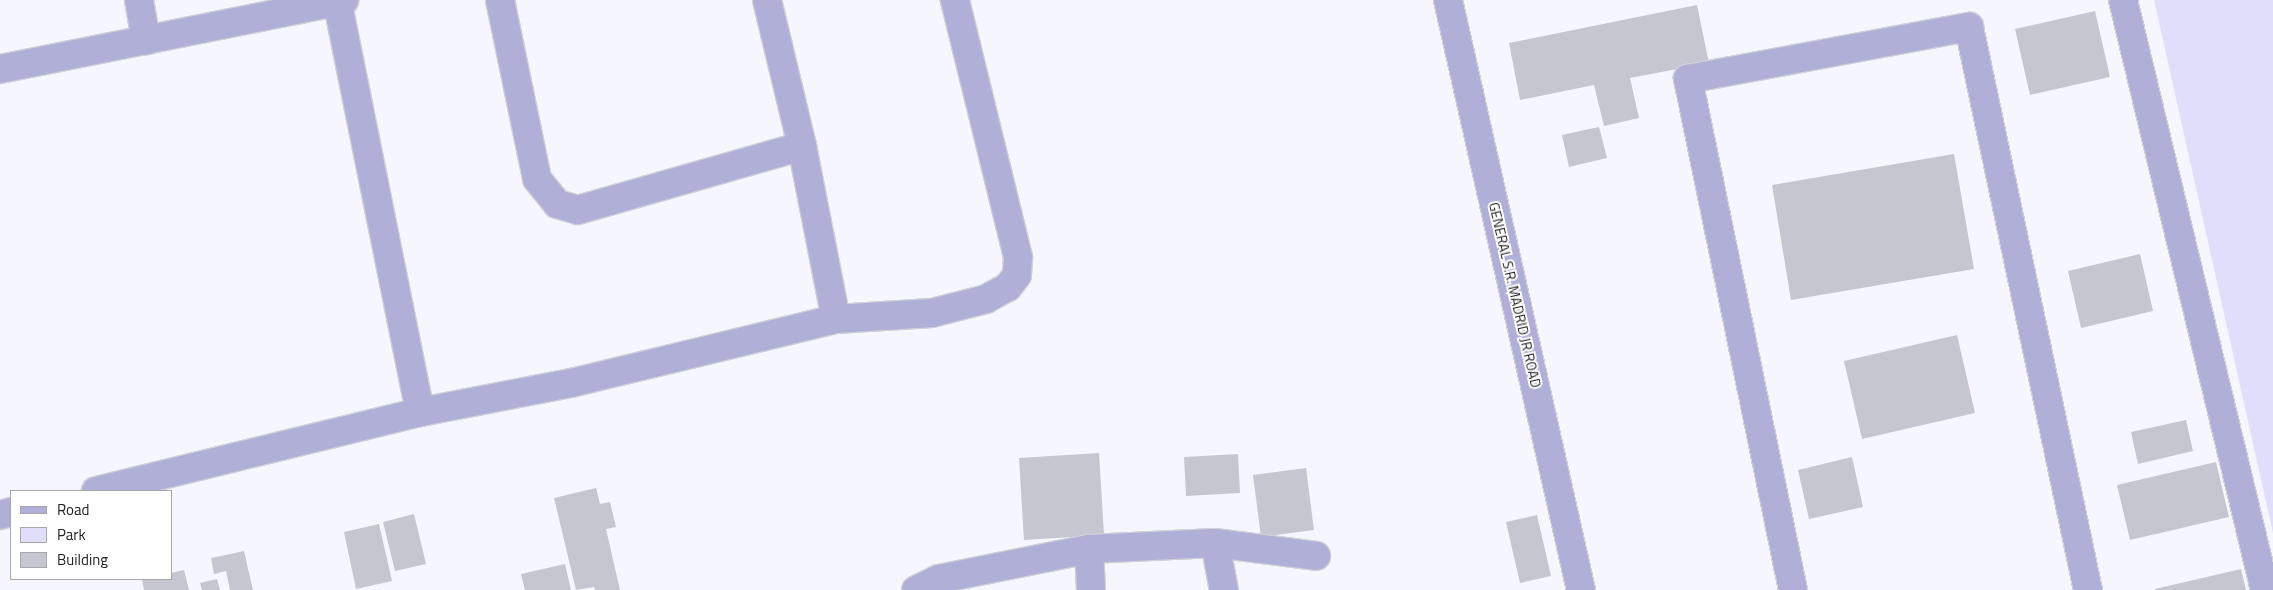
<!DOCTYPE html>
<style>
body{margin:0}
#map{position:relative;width:2273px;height:590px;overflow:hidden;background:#f6f6ff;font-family:"Titillium Web",sans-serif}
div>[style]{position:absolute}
.green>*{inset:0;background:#dfdffb}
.building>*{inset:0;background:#c6c6d0}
.roads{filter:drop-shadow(1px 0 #d0d0d8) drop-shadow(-1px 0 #d0d0d8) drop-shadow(0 1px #d0d0d8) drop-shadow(0 -1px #d0d0d8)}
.minor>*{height:28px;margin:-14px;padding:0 14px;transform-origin:14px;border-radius:14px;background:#b0afd7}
span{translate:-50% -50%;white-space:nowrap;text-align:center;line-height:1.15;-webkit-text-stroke:4px #fff;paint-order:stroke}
.street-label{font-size:14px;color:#232327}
.legend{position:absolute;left:10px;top:490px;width:162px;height:90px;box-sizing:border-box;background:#fff;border:1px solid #a7a7a9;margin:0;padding:6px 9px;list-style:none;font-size:15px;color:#232327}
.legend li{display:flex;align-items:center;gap:10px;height:25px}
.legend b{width:25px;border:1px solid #a7a7a9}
</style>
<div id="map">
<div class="green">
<i style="clip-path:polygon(2154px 0,2273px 0,2273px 533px)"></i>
</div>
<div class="building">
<i style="clip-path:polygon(1697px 5px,1709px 63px,1630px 78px,1639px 118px,1604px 126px,1594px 85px,1520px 100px,1509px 43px)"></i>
<i style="clip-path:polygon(2095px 11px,2110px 77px,2030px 95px,2015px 29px)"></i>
<i style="clip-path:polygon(1599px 127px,1607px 158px,1569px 167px,1562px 135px)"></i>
<i style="clip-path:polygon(1954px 154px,1974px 269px,1791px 300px,1772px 185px)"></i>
<i style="clip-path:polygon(2140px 254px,2153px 311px,2081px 328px,2068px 271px)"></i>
<i style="clip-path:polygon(1957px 335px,1975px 413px,1862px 439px,1844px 361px)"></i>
<i style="clip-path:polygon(2186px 420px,2193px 451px,2138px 464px,2131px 432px)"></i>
<i style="clip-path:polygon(1099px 453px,1104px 535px,1024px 540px,1019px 458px)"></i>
<i style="clip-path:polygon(1238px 454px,1240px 493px,1186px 496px,1184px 457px)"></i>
<i style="clip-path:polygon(1852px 457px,1863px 507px,1809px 519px,1798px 470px)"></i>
<i style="clip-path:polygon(2216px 462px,2229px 517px,2130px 540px,2117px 485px)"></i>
<i style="clip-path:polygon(1306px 468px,1314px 530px,1261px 537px,1253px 475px)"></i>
<i style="clip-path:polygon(596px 488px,600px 504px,610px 502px,616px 527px,606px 529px,620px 590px,595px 590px,594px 587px,576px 590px,554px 498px)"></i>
<i style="clip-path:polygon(414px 514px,426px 564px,395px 571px,383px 522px)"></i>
<i style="clip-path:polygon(1537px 515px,1551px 576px,1520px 583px,1506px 522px)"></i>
<i style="clip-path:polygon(379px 524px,392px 581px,356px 589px,344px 532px)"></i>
<i style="clip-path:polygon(244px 551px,253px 590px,230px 590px,226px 571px,214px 574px,211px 558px)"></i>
<i style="clip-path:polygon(565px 564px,571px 590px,525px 590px,521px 574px)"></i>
<i style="clip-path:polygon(2241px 569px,2246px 590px,2155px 590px,2155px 589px)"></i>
<i style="clip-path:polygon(184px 570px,189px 590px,144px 590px,142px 580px,171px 579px,171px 573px)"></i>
<i style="clip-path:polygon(217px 579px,220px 590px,202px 590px,200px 583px)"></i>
</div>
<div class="roads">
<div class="minor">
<i style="left:139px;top:0;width:41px;rotate:80.1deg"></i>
<i style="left:337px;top:0;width:420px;rotate:78.6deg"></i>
<i style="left:500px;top:0;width:183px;rotate:78.3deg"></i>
<i style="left:537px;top:179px;width:32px;rotate:51deg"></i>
<i style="left:557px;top:204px;width:22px;rotate:16deg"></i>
<i style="left:578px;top:210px;width:233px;rotate:-15.9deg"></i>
<i style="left:767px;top:0;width:150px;rotate:76.5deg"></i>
<i style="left:802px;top:146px;width:176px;rotate:78.9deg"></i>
<i style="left:1448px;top:0;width:605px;rotate:77.3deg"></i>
<i style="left:2123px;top:0;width:607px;rotate:76.47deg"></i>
<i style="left:0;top:69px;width:351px;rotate:-11.3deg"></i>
<i style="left:96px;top:491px;width:333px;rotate:-13.7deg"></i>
<i style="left:420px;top:412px;width:154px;rotate:-10.9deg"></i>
<i style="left:571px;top:383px;width:273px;rotate:-13.6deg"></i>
<i style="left:836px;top:319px;width:96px;rotate:-3.6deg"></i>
<i style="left:932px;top:313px;width:56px;rotate:-14.5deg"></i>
<i style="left:986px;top:299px;width:25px;rotate:-29deg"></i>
<i style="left:1008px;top:287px;width:15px;rotate:-53deg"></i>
<i style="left:1017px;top:275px;width:18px;rotate:-87deg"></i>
<i style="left:1018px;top:257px;width:265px;rotate:-103.8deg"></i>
<i style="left:0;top:515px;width:11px;rotate:-15deg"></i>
<i style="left:1215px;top:543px;width:48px;rotate:79.2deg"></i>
<i style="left:1089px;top:549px;width:41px;rotate:87.2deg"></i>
<i style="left:916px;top:590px;width:25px;rotate:-26deg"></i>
<i style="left:939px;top:579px;width:153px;rotate:-11.3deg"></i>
<i style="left:1089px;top:549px;width:126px;rotate:-2.7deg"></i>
<i style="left:1215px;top:543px;width:102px;rotate:7.3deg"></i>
<i style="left:1793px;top:590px;width:522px;rotate:-101.61deg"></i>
<i style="left:1688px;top:79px;width:286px;rotate:-10.5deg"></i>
<i style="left:1969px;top:27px;width:575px;rotate:78.07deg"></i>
</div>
</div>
<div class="street-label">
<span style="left:1515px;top:295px;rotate:77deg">GENERAL S.R. MADRID JR ROAD</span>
</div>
<ul class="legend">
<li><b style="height:6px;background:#b0afd7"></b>Road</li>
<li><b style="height:14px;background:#dfdffb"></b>Park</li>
<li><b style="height:14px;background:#c6c6d0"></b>Building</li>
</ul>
</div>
